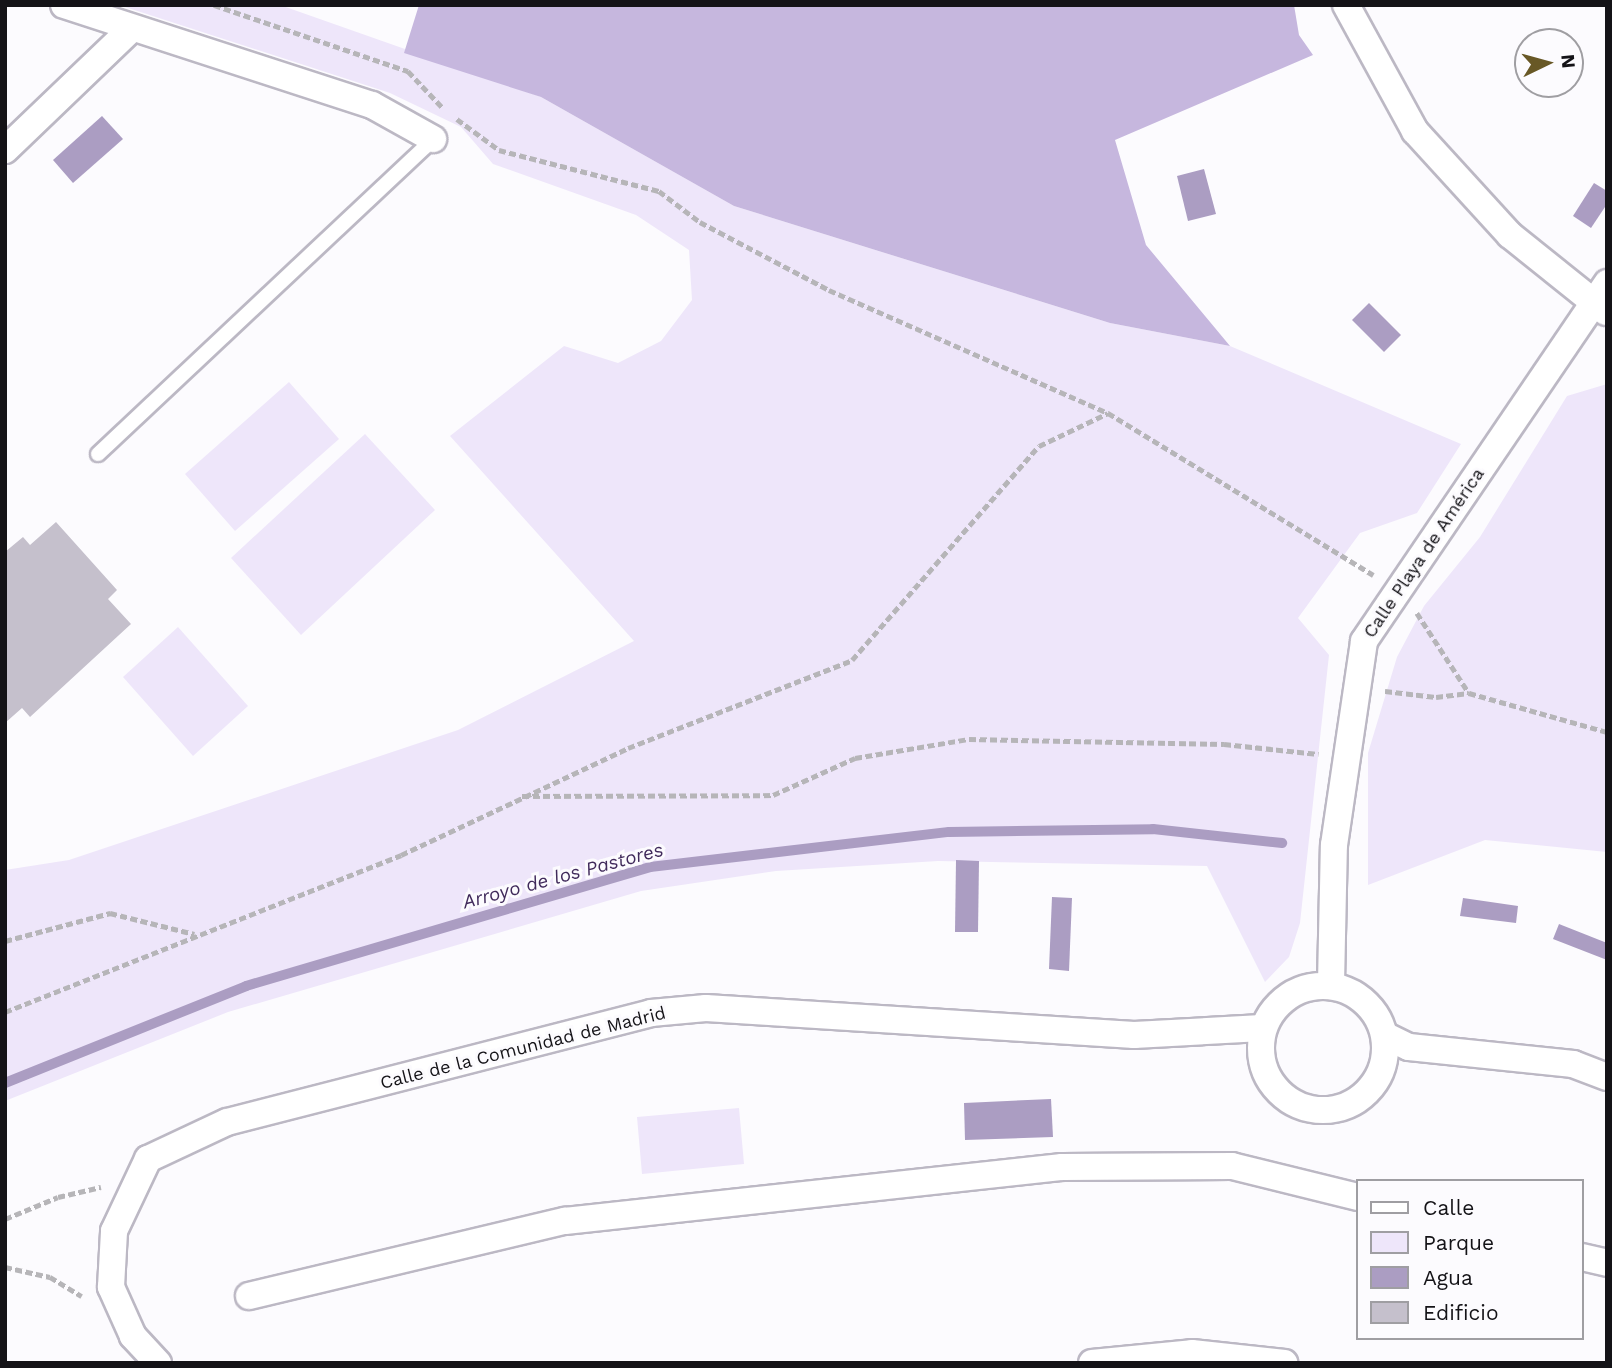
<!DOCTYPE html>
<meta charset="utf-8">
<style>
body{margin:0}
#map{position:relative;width:1612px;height:1368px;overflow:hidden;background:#fcfbfe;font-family:"Work Sans",sans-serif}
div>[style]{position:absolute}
.green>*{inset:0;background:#eee6fa}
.forest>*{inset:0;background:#c6b7de}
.water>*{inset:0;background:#ab9dc2}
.stream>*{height:10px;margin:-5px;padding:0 5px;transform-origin:5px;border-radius:5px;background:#ab9dc2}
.building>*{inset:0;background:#c5c0cc}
.path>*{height:4.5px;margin-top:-2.25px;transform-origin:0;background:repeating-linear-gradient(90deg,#b6b5b8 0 7px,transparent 0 10.5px)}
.roads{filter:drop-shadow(2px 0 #bcb8c4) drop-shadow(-2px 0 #bcb8c4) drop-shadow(0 2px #bcb8c4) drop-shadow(0 -2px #bcb8c4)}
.service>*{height:14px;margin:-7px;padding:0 7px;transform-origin:7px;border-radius:7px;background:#fff}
.minor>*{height:26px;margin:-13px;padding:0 13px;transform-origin:13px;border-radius:13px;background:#fff}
.minor>.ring{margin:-13px;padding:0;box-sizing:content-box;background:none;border:26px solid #fff;border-radius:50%}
span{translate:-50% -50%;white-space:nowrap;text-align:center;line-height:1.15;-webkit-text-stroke:6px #fcfbfe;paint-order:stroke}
.street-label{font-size:18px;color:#141317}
.water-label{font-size:19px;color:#402a5b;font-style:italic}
.frame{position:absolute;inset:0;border:7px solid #141317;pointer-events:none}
.legend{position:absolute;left:1356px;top:1179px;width:228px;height:161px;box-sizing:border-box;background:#fcfbfe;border:2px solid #9f9ea2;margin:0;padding:9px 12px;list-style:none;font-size:21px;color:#141317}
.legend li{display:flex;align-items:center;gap:14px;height:35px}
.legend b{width:35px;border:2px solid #9f9ea2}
.north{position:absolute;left:1514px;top:28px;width:70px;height:70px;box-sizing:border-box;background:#fcfbfe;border:2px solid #9f9ea2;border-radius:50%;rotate:85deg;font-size:19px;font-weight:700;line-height:28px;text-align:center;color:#141317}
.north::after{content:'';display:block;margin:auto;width:24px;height:32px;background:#685826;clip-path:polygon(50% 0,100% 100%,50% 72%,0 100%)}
</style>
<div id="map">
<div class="green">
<i style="clip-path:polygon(119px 5px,280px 5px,541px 97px,734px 206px,1110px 323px,1230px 346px,1461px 444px,1417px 513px,1360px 533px,1298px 618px,1329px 655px,1300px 923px,1289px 957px,1265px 982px,1207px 866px,938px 861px,776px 871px,641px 891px,228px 1012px,5px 1101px,5px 870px,69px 860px,458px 730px,634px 641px,450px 436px,564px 346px,618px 363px,661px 341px,692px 300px,689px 250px,636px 215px,493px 164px,461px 127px,390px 93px)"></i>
<i style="clip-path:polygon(289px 382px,339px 439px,235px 531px,185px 474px)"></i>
<i style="clip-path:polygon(1607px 384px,1607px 852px,1485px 840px,1368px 885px,1368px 753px,1397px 657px,1424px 606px,1480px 537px,1567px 396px)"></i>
<i style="clip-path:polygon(365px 434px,435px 510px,301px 635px,231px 558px)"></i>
<i style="clip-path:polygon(178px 627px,248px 706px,193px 756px,123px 677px)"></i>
<i style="clip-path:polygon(739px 1108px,744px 1164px,642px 1174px,637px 1117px)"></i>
</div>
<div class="forest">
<i style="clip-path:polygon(419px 5px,1294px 5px,1299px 35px,1313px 55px,1115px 140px,1146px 245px,1230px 346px,1110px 323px,734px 206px,541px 97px,404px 53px)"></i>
</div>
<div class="water">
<i style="clip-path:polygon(102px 116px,123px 139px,73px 183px,53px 160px)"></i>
<i style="clip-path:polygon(1204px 169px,1216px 214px,1188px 221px,1177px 176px)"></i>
<i style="clip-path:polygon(1594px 183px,1607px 191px,1607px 204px,1591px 228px,1573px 216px)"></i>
<i style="clip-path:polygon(1369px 303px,1401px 335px,1384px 352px,1352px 320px)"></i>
<i style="clip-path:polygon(956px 860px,979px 861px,978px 932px,955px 932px)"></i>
<i style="clip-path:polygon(1052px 897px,1072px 898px,1069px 971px,1049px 969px)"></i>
<i style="clip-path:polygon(1463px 898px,1518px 906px,1516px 923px,1460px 916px)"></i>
<i style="clip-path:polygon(1559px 924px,1607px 943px,1607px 960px,1553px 939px)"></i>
<i style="clip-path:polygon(1051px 1099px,1053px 1137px,965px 1140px,964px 1103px)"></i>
</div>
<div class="stream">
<i style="left:5px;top:1083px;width:260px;rotate:-21.9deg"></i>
<i style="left:246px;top:986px;width:421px;rotate:-16.4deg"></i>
<i style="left:650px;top:867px;width:301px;rotate:-6.7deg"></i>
<i style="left:949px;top:832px;width:204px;rotate:-0.8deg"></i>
<i style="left:1153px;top:829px;width:130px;rotate:6.2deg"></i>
</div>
<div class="building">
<i style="clip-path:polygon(56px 522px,117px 590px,108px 599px,131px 624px,30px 717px,22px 708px,5px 723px,5px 552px,23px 537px,30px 545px)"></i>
</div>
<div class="path">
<i style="left:214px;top:5px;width:205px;rotate:18.8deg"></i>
<i style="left:408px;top:71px;width:50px;rotate:46.6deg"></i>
<i style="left:457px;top:119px;width:52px;rotate:36.4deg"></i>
<i style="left:499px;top:150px;width:165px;rotate:14.4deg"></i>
<i style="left:659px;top:191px;width:51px;rotate:37.1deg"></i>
<i style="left:700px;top:222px;width:146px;rotate:27.8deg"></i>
<i style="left:829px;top:290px;width:305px;rotate:23.8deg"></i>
<i style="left:1108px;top:413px;width:311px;rotate:31.4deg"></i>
<i style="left:1417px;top:613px;width:95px;rotate:57deg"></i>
<i style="left:1469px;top:693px;width:143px;rotate:15.8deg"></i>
<i style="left:1385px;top:691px;width:51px;rotate:6.7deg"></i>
<i style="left:1436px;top:697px;width:33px;rotate:-7deg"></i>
<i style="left:522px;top:796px;width:251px;rotate:-0.2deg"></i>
<i style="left:773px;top:795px;width:90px;rotate:-24.3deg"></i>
<i style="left:855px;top:758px;width:116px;rotate:-9.5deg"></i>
<i style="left:969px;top:739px;width:255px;rotate:1.1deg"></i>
<i style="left:1224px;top:744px;width:95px;rotate:6.1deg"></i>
<i style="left:5px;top:941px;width:109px;rotate:-14.9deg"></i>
<i style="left:110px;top:913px;width:87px;rotate:14deg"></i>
<i style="left:5px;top:1012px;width:426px;rotate:-21.6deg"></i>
<i style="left:401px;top:855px;width:251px;rotate:-25.2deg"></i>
<i style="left:628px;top:748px;width:241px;rotate:-21.4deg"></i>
<i style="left:852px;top:660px;width:284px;rotate:-48.9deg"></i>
<i style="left:1039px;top:446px;width:76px;rotate:-25.6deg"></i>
<i style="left:5px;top:1219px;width:57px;rotate:-22.5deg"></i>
<i style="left:58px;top:1197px;width:44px;rotate:-13.1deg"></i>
<i style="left:5px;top:1267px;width:46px;rotate:12.5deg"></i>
<i style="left:50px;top:1277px;width:37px;rotate:31deg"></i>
</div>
<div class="roads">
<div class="service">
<i style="left:98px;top:454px;width:460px;rotate:-43.2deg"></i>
</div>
<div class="minor">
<i style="left:64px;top:5px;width:324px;rotate:18deg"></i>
<i style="left:372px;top:105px;width:70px;rotate:29.1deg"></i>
<i style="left:1346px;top:5px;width:144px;rotate:61.3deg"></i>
<i style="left:1415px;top:131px;width:141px;rotate:47.6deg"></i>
<i style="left:1510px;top:235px;width:123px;rotate:38.7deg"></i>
<i style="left:5px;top:150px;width:175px;rotate:-43.8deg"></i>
<i style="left:1331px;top:984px;width:139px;rotate:-88.8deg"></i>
<i style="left:1334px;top:845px;width:206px;rotate:-81.6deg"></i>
<i style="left:1364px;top:641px;width:433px;rotate:-55.8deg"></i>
<i class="ring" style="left:1261px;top:986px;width:98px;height:98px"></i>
<i style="left:1386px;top:1036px;width:25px;rotate:26deg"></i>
<i style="left:1409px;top:1047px;width:165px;rotate:5.9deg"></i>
<i style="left:1573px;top:1064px;width:36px;rotate:21deg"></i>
<i style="left:1582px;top:1257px;width:26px;rotate:13deg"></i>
<i style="left:249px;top:1296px;width:325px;rotate:-13.4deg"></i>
<i style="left:565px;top:1221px;width:500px;rotate:-6.2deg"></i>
<i style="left:1062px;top:1167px;width:170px;rotate:-0.3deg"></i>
<i style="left:1232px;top:1166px;width:130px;rotate:13.8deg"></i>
<i style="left:158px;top:1363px;width:37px;rotate:-133deg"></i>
<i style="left:133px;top:1336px;width:54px;rotate:-114.2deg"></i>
<i style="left:111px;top:1287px;width:56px;rotate:-86.9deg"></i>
<i style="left:114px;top:1231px;width:80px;rotate:-64.7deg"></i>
<i style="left:148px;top:1159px;width:87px;rotate:-25.1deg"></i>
<i style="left:227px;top:1122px;width:438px;rotate:-14.4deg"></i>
<i style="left:651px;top:1013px;width:55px;rotate:-5.2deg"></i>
<i style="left:706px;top:1008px;width:429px;rotate:3.6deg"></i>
<i style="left:1134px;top:1035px;width:128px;rotate:-3.1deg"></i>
<i style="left:1092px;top:1363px;width:100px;rotate:-5.7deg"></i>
<i style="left:1192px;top:1353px;width:93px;rotate:6.2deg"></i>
</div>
</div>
<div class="street-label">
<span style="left:1424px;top:553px;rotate:-56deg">Calle Playa de América</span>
<span style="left:523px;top:1048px;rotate:-14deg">Calle de la Comunidad de Madrid</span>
</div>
<div class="water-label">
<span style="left:563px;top:876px;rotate:-15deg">Arroyo de los Pastores</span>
</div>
<div class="frame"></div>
<ul class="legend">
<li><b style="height:9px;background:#fff"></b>Calle</li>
<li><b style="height:19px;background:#eee6fa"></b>Parque</li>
<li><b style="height:19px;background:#ab9dc2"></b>Agua</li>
<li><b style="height:19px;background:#c5c0cc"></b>Edificio</li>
</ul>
<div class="north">N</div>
</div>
